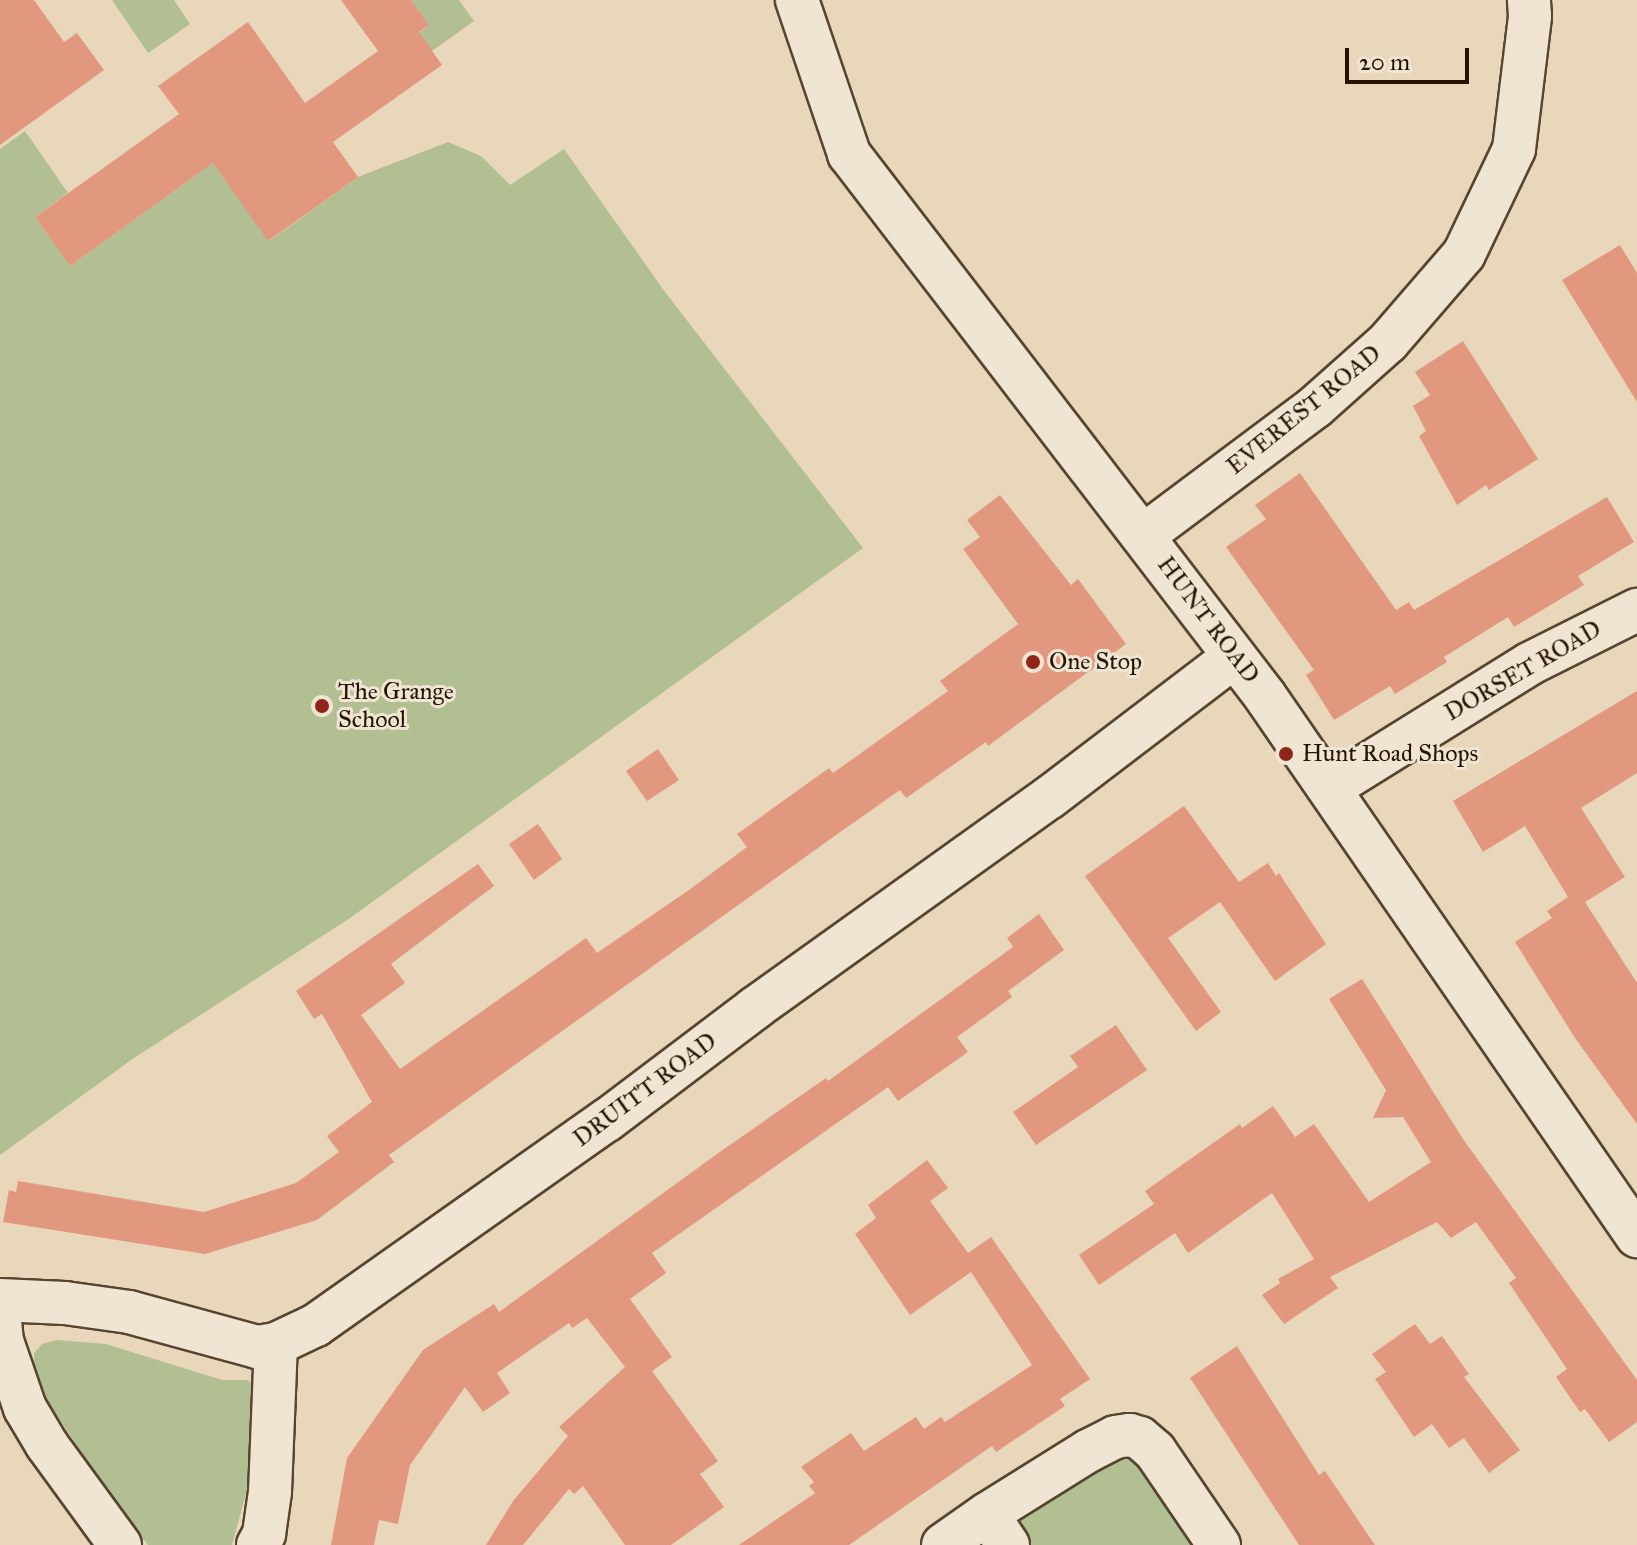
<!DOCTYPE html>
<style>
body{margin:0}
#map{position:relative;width:1637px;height:1545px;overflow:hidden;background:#e8d7bb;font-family:"IM FELL Great Primer",serif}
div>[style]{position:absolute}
.green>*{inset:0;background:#b2bf93}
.building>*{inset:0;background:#e2977f}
.roads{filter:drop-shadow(2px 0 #56452f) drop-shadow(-2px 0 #56452f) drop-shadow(0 2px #56452f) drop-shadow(0 -2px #56452f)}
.minor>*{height:42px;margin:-21px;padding:0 21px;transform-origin:21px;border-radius:21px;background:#f0e5d3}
.dots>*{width:22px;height:22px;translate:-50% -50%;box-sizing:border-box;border:4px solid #f0e5d3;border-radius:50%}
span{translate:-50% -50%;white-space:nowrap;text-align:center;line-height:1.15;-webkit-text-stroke:6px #f0e5d3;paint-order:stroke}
.street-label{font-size:24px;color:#251400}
.poi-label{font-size:24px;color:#251400}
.left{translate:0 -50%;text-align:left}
.scale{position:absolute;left:1345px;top:48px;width:124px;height:36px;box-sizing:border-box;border:4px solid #251400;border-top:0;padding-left:10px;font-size:24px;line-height:28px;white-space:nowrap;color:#251400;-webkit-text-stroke:6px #f0e5d3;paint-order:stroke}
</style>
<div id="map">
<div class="green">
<i style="clip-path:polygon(112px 0,174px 0,190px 24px,148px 53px)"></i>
<i style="clip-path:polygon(411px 0,459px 0,474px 21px,432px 51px,419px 33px,429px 25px)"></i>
<i style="clip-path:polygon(25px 131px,68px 193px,35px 217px,70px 266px,213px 163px,269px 241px,358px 177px,448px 142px,481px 156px,510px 185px,564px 149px,665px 292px,863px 548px,350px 918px,134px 1058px,0 1155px,0 149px)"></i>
<i style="clip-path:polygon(57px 1340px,106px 1344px,222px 1380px,247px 1380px,255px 1385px,246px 1493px,232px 1545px,148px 1545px,112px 1500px,47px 1400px,34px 1365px,34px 1353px,42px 1344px)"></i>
<i style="clip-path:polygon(1119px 1454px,1138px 1460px,1200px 1545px,1025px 1545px,1020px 1529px,1022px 1517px)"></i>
</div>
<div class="building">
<i style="clip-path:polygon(0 0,34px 0,64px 42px,77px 33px,104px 70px,0 145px)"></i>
<i style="clip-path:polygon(341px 0,411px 0,429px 25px,419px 32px,442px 65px,333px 142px,358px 177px,268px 241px,213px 163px,70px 266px,35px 217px,179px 114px,158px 86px,248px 22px,305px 103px,378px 51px)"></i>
<i style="clip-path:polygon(1620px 245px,1637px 273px,1637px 402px,1562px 280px)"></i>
<i style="clip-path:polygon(1463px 341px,1538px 459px,1489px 490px,1486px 485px,1457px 505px,1419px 436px,1426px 431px,1413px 406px,1430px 395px,1415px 372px)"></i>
<i style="clip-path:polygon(1300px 473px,1396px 610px,1409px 602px,1414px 610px,1607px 497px,1634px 542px,1578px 576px,1584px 585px,1514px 627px,1508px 617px,1444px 657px,1447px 662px,1395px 694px,1390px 686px,1334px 720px,1306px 675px,1314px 670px,1226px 547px,1266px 519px,1255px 505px)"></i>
<i style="clip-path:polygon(1000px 495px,1071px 585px,1078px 579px,1126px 644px,988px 746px,986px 742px,906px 798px,900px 790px,843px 830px,389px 1155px,394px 1162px,317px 1220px,205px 1254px,3px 1222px,9px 1190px,16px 1192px,18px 1181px,204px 1212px,296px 1183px,339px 1152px,327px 1136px,372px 1102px,322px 1014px,314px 1019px,296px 991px,478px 864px,494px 886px,391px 964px,405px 983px,361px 1015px,400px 1069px,586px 938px,597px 953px,689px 890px,747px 847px,737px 834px,829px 768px,833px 773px,948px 691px,940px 681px,1018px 624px,963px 549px,980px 537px,967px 520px)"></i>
<i style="clip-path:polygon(1637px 691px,1637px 773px,1581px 808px,1625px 877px,1585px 902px,1637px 983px,1637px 1124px,1575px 1038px,1515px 942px,1552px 918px,1547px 911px,1568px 897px,1525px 826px,1483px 852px,1453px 801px)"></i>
<i style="clip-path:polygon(658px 749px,679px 780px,647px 801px,626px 771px)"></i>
<i style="clip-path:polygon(1184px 806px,1239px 882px,1268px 863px,1276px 876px,1279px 873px,1326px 944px,1275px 981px,1220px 902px,1168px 938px,1221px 1012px,1196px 1031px,1085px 876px)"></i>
<i style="clip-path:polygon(538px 824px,562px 859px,534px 880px,509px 844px)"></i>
<i style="clip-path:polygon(1039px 914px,1064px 950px,1008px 991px,1012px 997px,957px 1037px,968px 1052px,898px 1101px,888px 1087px,652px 1253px,666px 1273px,630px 1299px,672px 1357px,652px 1371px,718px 1461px,700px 1474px,724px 1507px,671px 1545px,625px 1545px,583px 1486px,574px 1494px,569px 1489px,523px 1545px,486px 1545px,513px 1501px,568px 1436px,559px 1427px,625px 1367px,587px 1318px,572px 1328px,569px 1323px,497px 1373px,510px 1393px,483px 1412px,465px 1387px,410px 1465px,398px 1524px,379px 1520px,374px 1545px,331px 1545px,347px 1458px,423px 1350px,494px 1304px,499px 1312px,724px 1149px,826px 1078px,828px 1081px,1013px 947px,1007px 938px)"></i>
<i style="clip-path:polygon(1362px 979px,1463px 1139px,1637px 1380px,1637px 1422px,1609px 1442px,1585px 1409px,1580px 1412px,1556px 1377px,1567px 1369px,1509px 1283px,1516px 1278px,1476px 1222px,1451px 1238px,1437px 1222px,1330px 1277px,1338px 1288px,1284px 1324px,1262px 1295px,1280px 1283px,1278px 1279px,1314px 1259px,1272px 1193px,1188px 1253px,1175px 1233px,1099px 1285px,1079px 1255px,1154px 1204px,1145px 1191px,1240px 1124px,1242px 1128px,1273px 1106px,1295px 1137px,1314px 1124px,1369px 1202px,1431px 1162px,1403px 1117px,1373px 1118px,1386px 1090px,1329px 999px)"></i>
<i style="clip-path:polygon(1116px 1025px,1147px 1070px,1036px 1145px,1013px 1112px,1078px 1067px,1070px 1056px)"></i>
<i style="clip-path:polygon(927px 1160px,948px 1188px,930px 1201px,968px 1253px,991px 1237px,1090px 1379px,1060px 1399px,1065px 1406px,996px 1452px,992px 1446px,849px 1545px,739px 1545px,815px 1493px,809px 1486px,814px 1482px,801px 1467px,851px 1433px,864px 1451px,916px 1417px,924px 1429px,941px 1417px,945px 1422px,1032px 1365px,971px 1272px,910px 1315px,855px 1234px,876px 1218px,868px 1205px)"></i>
<i style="clip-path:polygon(1415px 1324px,1430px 1344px,1442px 1336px,1469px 1374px,1464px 1377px,1520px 1450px,1489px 1473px,1464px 1438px,1449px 1448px,1432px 1424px,1414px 1437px,1375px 1379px,1386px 1372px,1372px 1354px)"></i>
<i style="clip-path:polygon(1237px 1346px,1319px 1475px,1325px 1471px,1375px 1545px,1299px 1545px,1190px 1378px)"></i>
</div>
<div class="roads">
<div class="minor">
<i style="left:797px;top:0;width:163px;rotate:71.3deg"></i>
<i style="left:849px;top:154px;width:683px;rotate:52.49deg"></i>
<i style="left:1265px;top:696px;width:656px;rotate:55.44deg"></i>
<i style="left:1144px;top:535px;width:214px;rotate:-36.8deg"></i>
<i style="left:1315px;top:407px;width:98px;rotate:-41.7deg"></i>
<i style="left:1388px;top:342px;width:116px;rotate:-49.2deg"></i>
<i style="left:1464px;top:254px;width:116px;rotate:-64.5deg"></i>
<i style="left:1514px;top:149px;width:134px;rotate:-83.1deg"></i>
<i style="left:1530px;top:16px;width:16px;rotate:-94deg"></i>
<i style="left:1330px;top:788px;width:234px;rotate:-31.9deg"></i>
<i style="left:1529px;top:664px;width:121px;rotate:-26.6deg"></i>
<i style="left:0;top:1300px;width:65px;rotate:2.6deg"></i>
<i style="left:65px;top:1303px;width:65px;rotate:8deg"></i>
<i style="left:129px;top:1312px;width:133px;rotate:15.3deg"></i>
<i style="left:257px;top:1347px;width:19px;rotate:-9deg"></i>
<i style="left:276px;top:1344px;width:44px;rotate:-25.4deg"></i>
<i style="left:316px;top:1325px;width:356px;rotate:-35.2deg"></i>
<i style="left:607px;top:1120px;width:186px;rotate:-37.1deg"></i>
<i style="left:755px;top:1008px;width:363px;rotate:-35.6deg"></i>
<i style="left:1050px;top:797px;width:231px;rotate:-37.3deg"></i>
<i style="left:0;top:1320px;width:21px;rotate:85deg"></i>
<i style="left:2px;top:1341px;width:71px;rotate:71.1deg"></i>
<i style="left:25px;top:1408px;width:43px;rotate:59.3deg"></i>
<i style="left:47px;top:1445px;width:124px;rotate:53.9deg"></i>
<i style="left:258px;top:1545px;width:13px;rotate:-61deg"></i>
<i style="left:264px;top:1534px;width:42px;rotate:-81.9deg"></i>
<i style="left:270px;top:1492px;width:148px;rotate:-87.7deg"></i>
<i style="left:943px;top:1545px;width:54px;rotate:-35.2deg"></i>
<i style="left:1008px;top:1545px;width:37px;rotate:-124deg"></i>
<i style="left:987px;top:1514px;width:119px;rotate:-32deg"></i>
<i style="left:1088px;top:1451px;width:30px;rotate:-27deg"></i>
<i style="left:1115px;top:1437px;width:15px;rotate:-8deg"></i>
<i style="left:1130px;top:1435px;width:10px;rotate:17deg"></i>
<i style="left:1140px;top:1438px;width:20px;rotate:41deg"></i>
<i style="left:1155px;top:1451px;width:114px;rotate:55.8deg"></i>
</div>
</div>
<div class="dots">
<i style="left:1033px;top:662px;background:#8f2418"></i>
<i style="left:322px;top:706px;background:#8f2418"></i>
<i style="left:1286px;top:754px;background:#8f2418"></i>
</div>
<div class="street-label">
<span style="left:1304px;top:410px;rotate:-39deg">EVEREST ROAD</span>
<span style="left:1208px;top:620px;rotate:53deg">HUNT ROAD</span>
<span style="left:1523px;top:671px;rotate:-30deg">DORSET ROAD</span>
<span style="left:645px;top:1090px;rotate:-37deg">DRUITT ROAD</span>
</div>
<div class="poi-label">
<span class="left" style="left:1049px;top:662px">One Stop</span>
<span class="left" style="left:338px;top:706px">The Grange<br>School</span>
<span class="left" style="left:1302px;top:754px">Hunt Road Shops</span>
</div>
<div class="scale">20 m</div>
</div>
